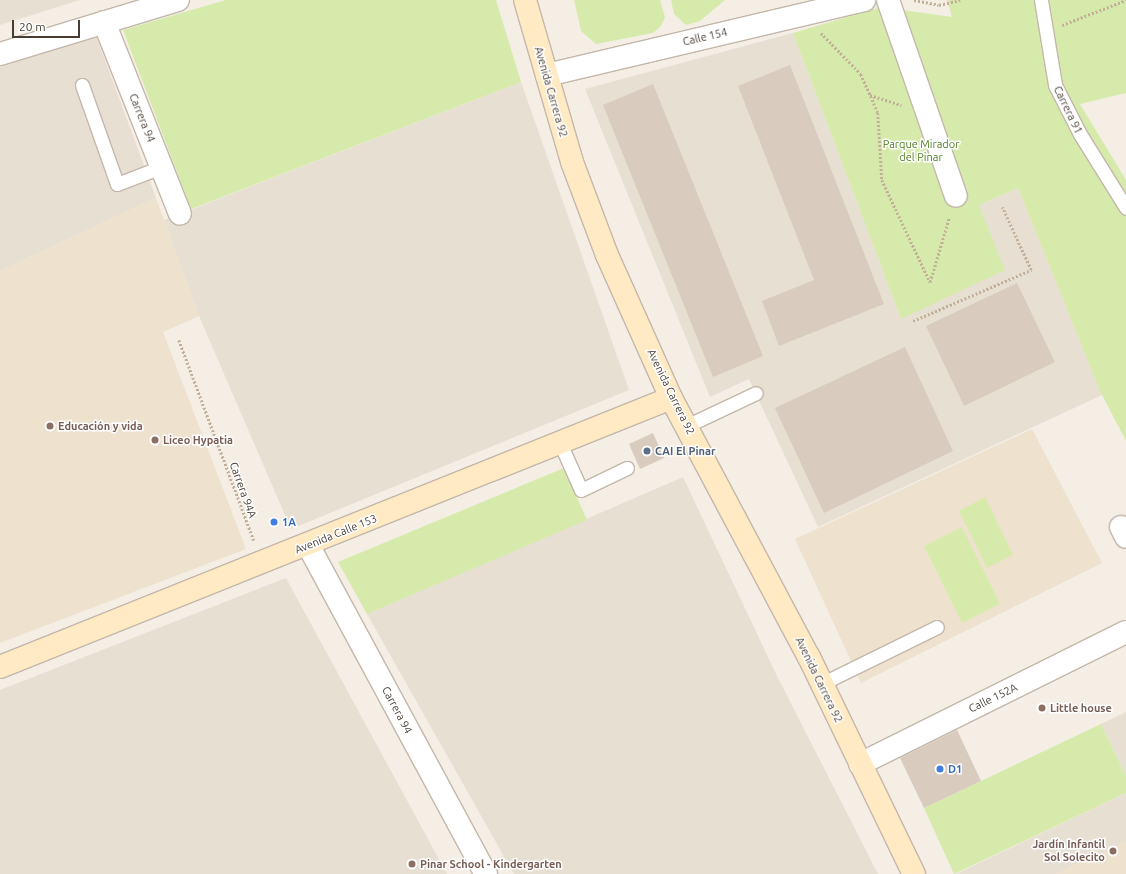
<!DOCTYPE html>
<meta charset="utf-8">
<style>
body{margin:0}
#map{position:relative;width:1126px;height:874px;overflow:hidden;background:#f4eee5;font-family:Ubuntu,sans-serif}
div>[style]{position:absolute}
.residential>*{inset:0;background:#e8dfd3}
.education>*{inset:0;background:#eee1ce}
.green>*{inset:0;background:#d6ebab}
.building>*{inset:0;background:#d9cbbd}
.path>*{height:2.5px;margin-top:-1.25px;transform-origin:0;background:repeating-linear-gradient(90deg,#c3ae97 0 2px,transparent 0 4px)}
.roads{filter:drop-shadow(1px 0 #c3b7aa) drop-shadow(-1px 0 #c3b7aa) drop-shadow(0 1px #c3b7aa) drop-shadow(0 -1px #c3b7aa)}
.service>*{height:13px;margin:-6.5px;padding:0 6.5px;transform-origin:6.5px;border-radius:6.5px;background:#fff}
.minor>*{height:22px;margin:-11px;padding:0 11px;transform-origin:11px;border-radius:11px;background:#fff}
.tertiary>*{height:22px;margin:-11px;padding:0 11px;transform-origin:11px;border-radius:11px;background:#fff}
.secondary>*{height:22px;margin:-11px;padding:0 11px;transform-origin:11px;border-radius:11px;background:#ffeac4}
.dots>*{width:11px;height:11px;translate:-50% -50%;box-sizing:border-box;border:2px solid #fff;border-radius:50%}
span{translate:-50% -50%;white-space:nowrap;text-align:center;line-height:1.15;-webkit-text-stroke:3px #fff;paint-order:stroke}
.street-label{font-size:11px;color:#473d34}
.park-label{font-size:11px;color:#507d23}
.education-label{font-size:11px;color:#785e54;font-weight:700}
.left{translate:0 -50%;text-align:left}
.right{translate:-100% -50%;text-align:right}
.service-label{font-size:11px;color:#4e5e75;font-weight:700}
.shop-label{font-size:11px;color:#366cbe;font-weight:700}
.scale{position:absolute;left:12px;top:20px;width:68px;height:18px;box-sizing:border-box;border:2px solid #473d34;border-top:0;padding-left:5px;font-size:12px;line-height:14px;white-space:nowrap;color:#473d34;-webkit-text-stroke:3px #fff;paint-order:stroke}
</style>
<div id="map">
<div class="residential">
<i style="clip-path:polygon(0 0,80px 0,0 25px)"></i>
<i style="clip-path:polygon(95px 33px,156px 198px,0 271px,0 63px)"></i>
<i style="clip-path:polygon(793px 33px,901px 319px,979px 205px,1018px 188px,1102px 395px,818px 527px,749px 379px,710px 397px,585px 89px)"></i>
<i style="clip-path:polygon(521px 82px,629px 390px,291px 529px,199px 316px,164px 220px)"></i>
<i style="clip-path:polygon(683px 477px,776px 674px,878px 874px,514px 874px,367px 614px)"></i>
<i style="clip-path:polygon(286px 578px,447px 874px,0 874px,0 690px)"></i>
<i style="clip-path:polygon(1126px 712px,1126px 776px,1101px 724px)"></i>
<i style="clip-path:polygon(1126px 793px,1126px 841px,1056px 874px,956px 874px)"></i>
</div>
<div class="education">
<i style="clip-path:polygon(156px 198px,199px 316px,163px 332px,246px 549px,0 643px,0 271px)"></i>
<i style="clip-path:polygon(1032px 429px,1102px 563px,861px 683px,795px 539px)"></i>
<i style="clip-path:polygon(1126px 841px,1126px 874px,1056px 874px,1119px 844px)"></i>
</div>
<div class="green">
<i style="clip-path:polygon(226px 0,496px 0,521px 82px,191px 209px,123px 30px)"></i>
<i style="clip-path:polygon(574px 0,660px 0,665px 17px,661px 26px,653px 33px,596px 44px,581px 31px)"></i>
<i style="clip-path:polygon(671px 0,725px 0,700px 21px,686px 25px,674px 14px)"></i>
<i style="clip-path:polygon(947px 0,1126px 0,1126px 93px,1080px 104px,1126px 180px,1126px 441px,1100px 391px,1018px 188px,979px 205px,1005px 270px,901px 319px,793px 33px,881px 7px,952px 17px)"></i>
<i style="clip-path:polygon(564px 468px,587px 520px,367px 614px,338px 562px)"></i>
<i style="clip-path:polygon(985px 497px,1013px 555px,987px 568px,959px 511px)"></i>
<i style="clip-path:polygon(962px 527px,1000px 604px,962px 623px,924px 546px)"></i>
<i style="clip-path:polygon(1101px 724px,1126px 776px,1126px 793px,954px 874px,924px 808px)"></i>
</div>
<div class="building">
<i style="clip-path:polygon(790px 65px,884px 304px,779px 346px,762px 301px,814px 280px,738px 86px)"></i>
<i style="clip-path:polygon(653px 84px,763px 356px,713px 377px,603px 105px)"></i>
<i style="clip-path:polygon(1017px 283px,1055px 362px,964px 406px,926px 326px)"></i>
<i style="clip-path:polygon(905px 347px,953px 451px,824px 513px,775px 408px)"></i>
<i style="clip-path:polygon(653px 433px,664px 458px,640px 469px,629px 444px)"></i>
<i style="clip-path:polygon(957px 730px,981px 781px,924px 808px,900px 758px)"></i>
</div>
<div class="path">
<i style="left:914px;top:0;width:25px;rotate:11deg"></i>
<i style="left:939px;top:5px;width:22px;rotate:-13deg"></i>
<i style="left:1062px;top:25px;width:69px;rotate:-21.3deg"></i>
<i style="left:821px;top:33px;width:57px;rotate:45.7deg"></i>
<i style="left:861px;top:74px;width:43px;rotate:66.4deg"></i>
<i style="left:878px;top:113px;width:67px;rotate:86.6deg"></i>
<i style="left:882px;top:180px;width:113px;rotate:64.8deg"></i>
<i style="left:870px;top:95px;width:33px;rotate:18deg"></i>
<i style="left:930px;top:282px;width:67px;rotate:-73.5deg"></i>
<i style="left:913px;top:321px;width:129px;rotate:-23.4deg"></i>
<i style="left:1031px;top:270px;width:69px;rotate:-114.7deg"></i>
<i style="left:179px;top:340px;width:215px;rotate:69.5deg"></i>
</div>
<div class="roads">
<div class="service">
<i style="left:1041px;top:0;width:86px;rotate:80.6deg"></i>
<i style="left:1055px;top:85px;width:55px;rotate:63deg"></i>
<i style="left:1080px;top:134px;width:87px;rotate:58.1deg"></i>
<i style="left:82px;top:85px;width:105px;rotate:70.5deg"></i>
<i style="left:117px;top:184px;width:47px;rotate:-21.1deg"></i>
<i style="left:686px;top:426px;width:77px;rotate:-25.2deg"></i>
<i style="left:560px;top:443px;width:51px;rotate:65.9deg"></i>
<i style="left:581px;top:490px;width:51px;rotate:-25.6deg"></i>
<i style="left:821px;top:684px;width:129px;rotate:-26.2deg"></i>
</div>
<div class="minor">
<i style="left:888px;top:0;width:207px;rotate:70.9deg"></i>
<i style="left:104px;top:22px;width:206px;rotate:68.4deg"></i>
<i style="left:547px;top:75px;width:326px;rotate:-13.3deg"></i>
<i style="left:1121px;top:527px;width:11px;rotate:63deg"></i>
<i style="left:308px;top:545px;width:374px;rotate:61.6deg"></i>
<i style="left:860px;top:764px;width:297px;rotate:-26.4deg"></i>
</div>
<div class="tertiary">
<i style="left:0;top:54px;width:186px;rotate:-16.9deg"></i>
</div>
<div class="secondary">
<i style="left:525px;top:0;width:169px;rotate:73.8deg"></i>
<i style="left:572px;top:162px;width:99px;rotate:69.4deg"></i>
<i style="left:607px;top:255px;width:157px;rotate:65.9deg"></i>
<i style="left:671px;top:398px;width:293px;rotate:62deg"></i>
<i style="left:809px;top:657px;width:241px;rotate:64.2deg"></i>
<i style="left:0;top:667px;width:723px;rotate:-21.85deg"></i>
</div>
</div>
<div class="dots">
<i style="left:50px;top:426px;background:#8d6e63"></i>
<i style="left:155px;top:440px;background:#8d6e63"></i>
<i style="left:647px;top:451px;background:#5c6f8a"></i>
<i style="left:274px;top:522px;background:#3f7fe0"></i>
<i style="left:1042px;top:708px;background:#8d6e63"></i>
<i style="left:940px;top:769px;background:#3f7fe0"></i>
<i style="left:1113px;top:851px;background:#8d6e63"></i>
<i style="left:412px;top:864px;background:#8d6e63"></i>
</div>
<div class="street-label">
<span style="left:705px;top:37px;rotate:-13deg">Calle 154</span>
<span style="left:551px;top:92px;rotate:74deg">Avenida Carrera 92</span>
<span style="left:1068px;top:110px;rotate:64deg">Carrera 91</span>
<span style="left:142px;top:118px;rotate:68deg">Carrera 94</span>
<span style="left:671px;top:392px;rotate:64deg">Avenida Carrera 92</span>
<span style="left:243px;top:490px;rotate:70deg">Carrera 94A</span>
<span style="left:336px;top:534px;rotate:-22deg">Avenida Calle 153</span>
<span style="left:819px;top:680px;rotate:64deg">Avenida Carrera 92</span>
<span style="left:993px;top:698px;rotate:-26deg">Calle 152A</span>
<span style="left:397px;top:710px;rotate:62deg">Carrera 94</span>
</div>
<div class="park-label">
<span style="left:921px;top:151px">Parque Mirador<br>del Pinar</span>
</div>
<div class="education-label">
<span class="left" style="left:58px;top:426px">Educación y vida</span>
<span class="left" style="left:163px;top:440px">Liceo Hypatia</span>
<span class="left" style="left:1050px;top:708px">Little house</span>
<span class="right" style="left:1105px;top:851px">Jardín Infantil<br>Sol Solecito</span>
<span class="left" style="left:420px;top:864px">Pinar School - Kindergarten</span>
</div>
<div class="service-label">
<span class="left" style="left:655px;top:451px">CAI El Pinar</span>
</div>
<div class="shop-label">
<span class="left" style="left:282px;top:522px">1A</span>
<span class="left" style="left:948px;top:769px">D1</span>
</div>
<div class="scale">20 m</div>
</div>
